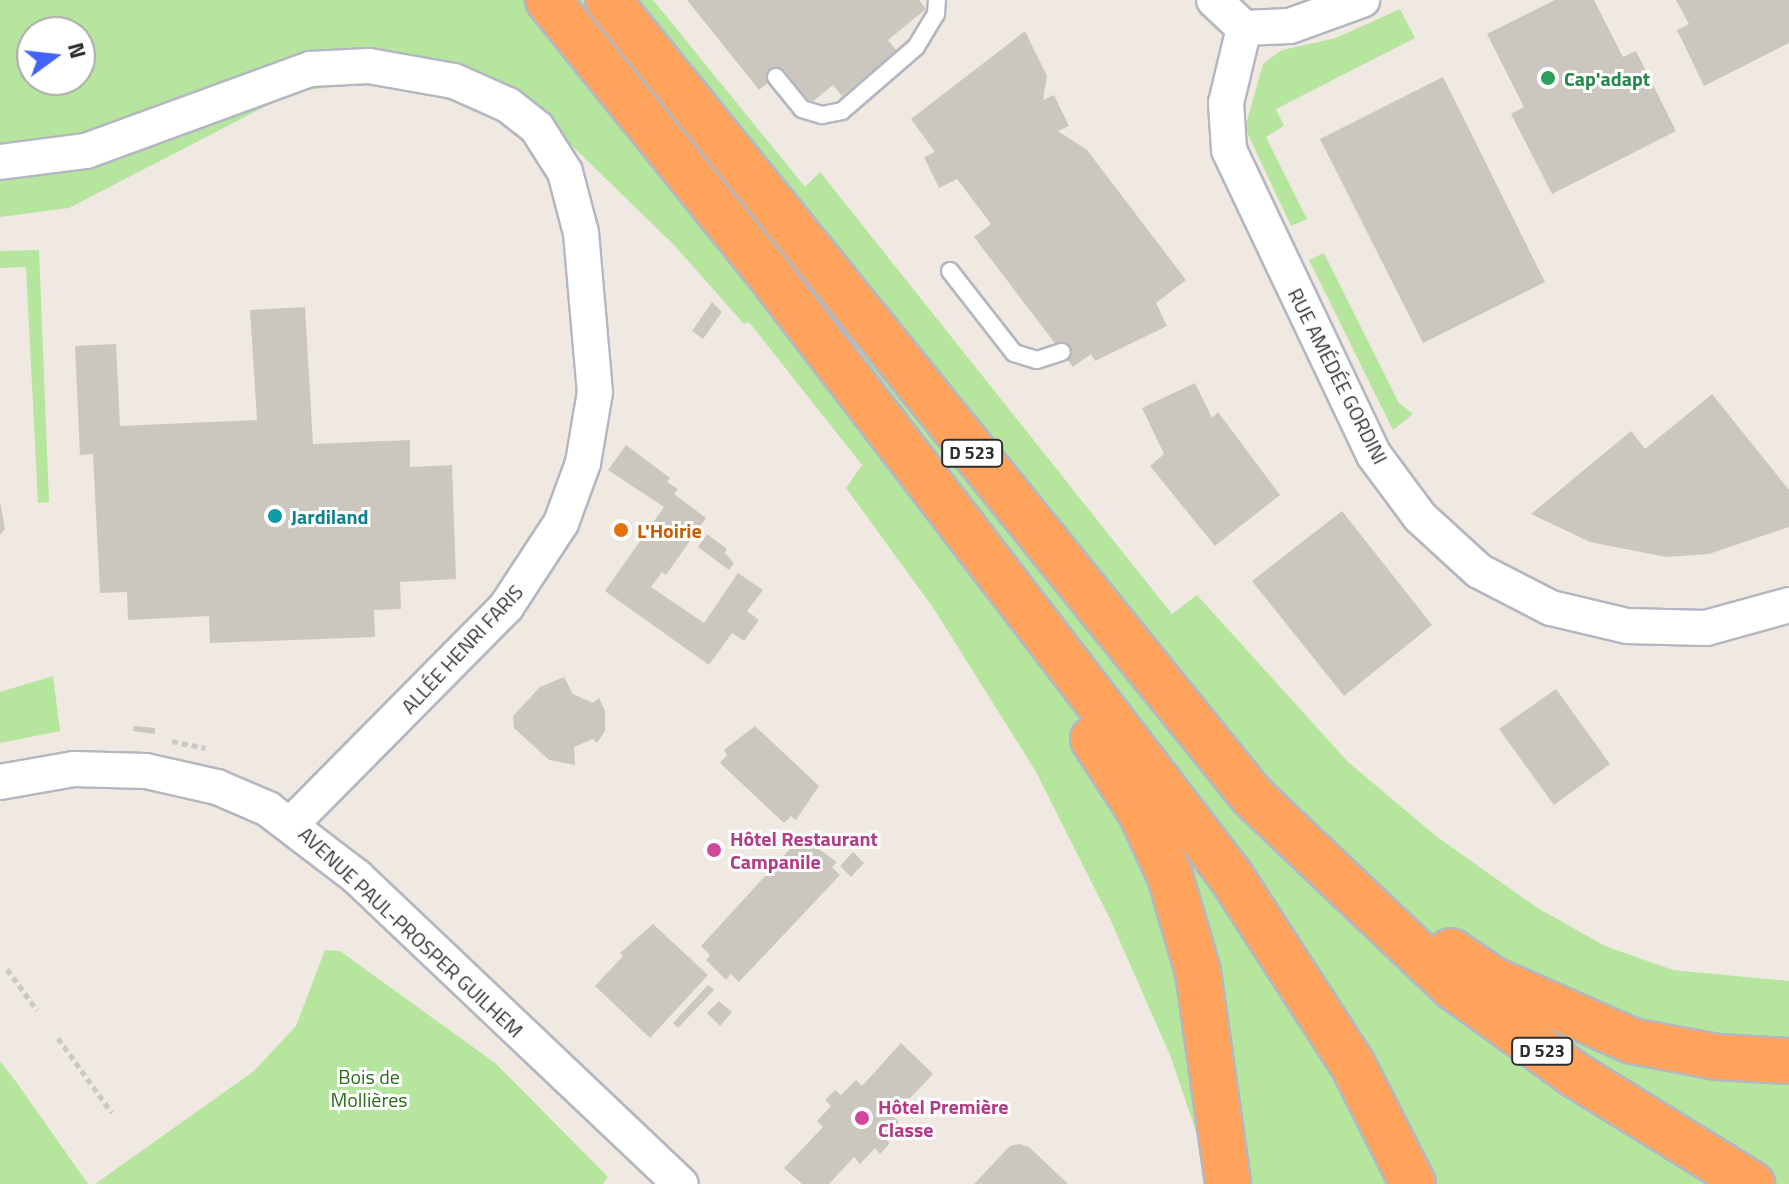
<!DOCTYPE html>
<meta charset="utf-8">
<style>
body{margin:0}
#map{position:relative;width:1789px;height:1184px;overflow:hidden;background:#efe9e1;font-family:"Titillium Web",sans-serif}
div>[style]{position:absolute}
.green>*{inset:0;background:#b6e59e}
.building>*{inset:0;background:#cbc7bf}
.path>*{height:5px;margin-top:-2.5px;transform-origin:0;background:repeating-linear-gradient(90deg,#c9c9c9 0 6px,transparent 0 10px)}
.roads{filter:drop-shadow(2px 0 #b4b7c1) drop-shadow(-2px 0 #b4b7c1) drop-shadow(0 2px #b4b7c1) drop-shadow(0 -2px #b4b7c1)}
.lane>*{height:16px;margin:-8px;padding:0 8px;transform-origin:8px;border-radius:8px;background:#fff}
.street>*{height:34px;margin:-17px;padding:0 17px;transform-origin:17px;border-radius:17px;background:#fff}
.highway>*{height:44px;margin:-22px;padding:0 22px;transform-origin:22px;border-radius:22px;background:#ffa35c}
.dots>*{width:22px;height:22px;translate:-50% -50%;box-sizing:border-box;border:4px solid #fff;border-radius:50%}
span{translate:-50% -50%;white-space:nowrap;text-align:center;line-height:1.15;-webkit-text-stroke:6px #fff;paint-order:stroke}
.shield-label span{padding:2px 6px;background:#fff;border:2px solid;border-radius:6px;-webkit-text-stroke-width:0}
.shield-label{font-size:18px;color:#2e2e2e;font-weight:700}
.leisure-label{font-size:20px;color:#27864d;font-weight:700}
.left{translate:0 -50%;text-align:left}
.street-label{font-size:20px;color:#2e2e2e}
.culture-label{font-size:20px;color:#0d838f;font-weight:700}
.food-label{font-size:20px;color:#c56008;font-weight:700}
.hotel-label{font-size:20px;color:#b23c85;font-weight:700}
.park-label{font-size:20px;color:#2c6e1b}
.north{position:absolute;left:16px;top:16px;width:80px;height:80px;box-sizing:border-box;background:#fff;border:2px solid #ababab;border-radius:50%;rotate:75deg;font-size:22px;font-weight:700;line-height:32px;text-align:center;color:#2e2e2e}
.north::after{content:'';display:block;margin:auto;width:28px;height:36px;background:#4264fb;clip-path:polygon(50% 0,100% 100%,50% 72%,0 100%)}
</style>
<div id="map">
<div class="green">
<i style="clip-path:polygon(evenodd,0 0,653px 0,805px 187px,820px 172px,1172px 614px,1197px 595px,1348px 762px,1436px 836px,1536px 907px,1605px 946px,1673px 970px,1789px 981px,1789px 1184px,1214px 1184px,1170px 1055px,1110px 919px,1035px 770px,934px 609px,846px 488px,862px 465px,749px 322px,744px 324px,674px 245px,561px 135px,432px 92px,377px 83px,295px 91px,69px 208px,0 217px,0 0,32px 32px,80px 32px,80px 80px,32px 80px,32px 32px)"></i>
<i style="clip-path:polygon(1400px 9px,1415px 38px,1276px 109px,1284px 126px,1266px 137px,1307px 219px,1291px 226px,1245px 128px,1263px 64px,1282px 50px,1336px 38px)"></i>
<i style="clip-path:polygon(39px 250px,49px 502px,38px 503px,26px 267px,0 268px,0 251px)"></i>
<i style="clip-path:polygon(1324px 253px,1399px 403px,1413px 414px,1393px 430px,1309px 260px)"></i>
<i style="clip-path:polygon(53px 676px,60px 731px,0 743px,0 692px)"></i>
<i style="clip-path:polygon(325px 950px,340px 951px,495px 1063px,608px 1177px,603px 1184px,95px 1184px,254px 1071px,296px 1026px)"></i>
<i style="clip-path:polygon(0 1061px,17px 1083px,88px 1184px,0 1184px)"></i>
</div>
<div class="building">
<i style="clip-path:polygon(687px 0,919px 0,926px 9px,888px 40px,897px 51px,842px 96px,833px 85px,811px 103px,784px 70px,759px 90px)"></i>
<i style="clip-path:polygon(1555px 0,1594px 0,1623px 57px,1636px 51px,1676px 131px,1552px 194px,1511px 114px,1524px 107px,1487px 34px)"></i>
<i style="clip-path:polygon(1676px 0,1789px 0,1789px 43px,1704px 86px,1677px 30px,1689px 24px)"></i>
<i style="clip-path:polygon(1025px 31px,1047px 76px,1043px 100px,1054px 95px,1069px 126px,1058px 131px,1087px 150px,1186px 280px,1156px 303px,1167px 326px,1095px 361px,1091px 354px,1073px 367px,974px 237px,991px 224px,957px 179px,939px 188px,924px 157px,935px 152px,911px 119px)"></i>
<i style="clip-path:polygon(1443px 77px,1545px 282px,1423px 343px,1320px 139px)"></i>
<i style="clip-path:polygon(712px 302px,722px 312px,703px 339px,692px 331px)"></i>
<i style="clip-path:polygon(305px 307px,313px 444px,410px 440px,410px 467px,452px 465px,456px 579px,400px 582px,401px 609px,374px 610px,375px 637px,210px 643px,209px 616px,128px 620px,127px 592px,100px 593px,93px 454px,80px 455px,75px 346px,116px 344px,120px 426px,257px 420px,250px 310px)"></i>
<i style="clip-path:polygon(1195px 383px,1212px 418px,1218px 412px,1280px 495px,1215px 546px,1150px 466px,1164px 454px,1142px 408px)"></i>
<i style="clip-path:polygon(1712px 394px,1789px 490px,1789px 527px,1709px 554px,1666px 557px,1590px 542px,1531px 514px,1631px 431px,1645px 449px)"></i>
<i style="clip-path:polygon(626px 445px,670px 478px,667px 482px,678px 489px,674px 494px,706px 518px,666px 575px,662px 572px,651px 587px,704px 623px,738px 573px,763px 590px,747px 611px,759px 620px,744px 641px,732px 633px,709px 665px,605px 591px,664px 507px,608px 470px)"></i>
<i style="clip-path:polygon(0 501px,5px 529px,0 535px)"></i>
<i style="clip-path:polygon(1342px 511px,1432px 625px,1344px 696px,1252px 581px)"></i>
<i style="clip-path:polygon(707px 534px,727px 549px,725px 553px,734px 563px,729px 570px,698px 547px)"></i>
<i style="clip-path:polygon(564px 677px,573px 694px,593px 703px,599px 698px,605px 711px,605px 731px,597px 743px,593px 739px,574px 747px,575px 765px,549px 760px,514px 728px,513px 716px,540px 687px)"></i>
<i style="clip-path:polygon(1556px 689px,1610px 764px,1554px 805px,1499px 729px)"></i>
<i style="clip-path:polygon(134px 726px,155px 728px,155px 734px,133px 731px)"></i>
<i style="clip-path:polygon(755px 726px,819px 786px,796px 820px,791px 816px,784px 823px,720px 763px,727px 755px,724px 750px)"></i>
<i style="clip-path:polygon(801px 837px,837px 862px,832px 867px,840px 875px,739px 982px,731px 974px,726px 980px,706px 960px,710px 955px,701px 946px)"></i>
<i style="clip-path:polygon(853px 852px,864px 863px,851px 877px,840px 866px)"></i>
<i style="clip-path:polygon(653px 924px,708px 975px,650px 1038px,595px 986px,623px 956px,620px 953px)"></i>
<i style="clip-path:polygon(708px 985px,714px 990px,678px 1028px,673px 1023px)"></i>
<i style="clip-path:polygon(719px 1001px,732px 1012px,720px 1026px,707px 1013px)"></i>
<i style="clip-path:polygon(901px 1043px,933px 1074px,893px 1116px,899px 1122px,884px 1138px,890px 1143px,880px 1154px,875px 1148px,860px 1164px,854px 1157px,829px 1184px,802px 1184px,784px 1168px,823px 1127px,817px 1121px,831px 1106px,825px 1100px,835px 1090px,841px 1095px,856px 1080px,862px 1086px)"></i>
<i style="clip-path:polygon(1019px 1144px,1029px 1147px,1068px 1184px,974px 1184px,1010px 1146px)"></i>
</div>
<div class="path">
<i style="left:172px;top:741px;width:34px;rotate:12deg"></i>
<i style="left:7px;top:969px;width:51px;rotate:53.8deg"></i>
<i style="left:58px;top:1038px;width:92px;rotate:54.2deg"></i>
</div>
<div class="roads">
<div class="lane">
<i style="left:776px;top:77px;width:41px;rotate:50.9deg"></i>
<i style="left:802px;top:109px;width:21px;rotate:17deg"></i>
<i style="left:822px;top:115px;width:20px;rotate:-11deg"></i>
<i style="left:842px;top:111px;width:98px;rotate:-40.9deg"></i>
<i style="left:916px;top:47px;width:39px;rotate:-59deg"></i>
<i style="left:936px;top:14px;width:14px;rotate:-86deg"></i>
<i style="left:950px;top:271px;width:104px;rotate:52deg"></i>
<i style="left:1014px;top:353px;width:24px;rotate:17deg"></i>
<i style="left:1037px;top:360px;width:26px;rotate:-18deg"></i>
</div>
<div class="street">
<i style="left:1214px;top:0;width:41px;rotate:43deg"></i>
<i style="left:1244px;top:28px;width:46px;rotate:-2.5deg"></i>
<i style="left:1290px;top:26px;width:77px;rotate:-19.9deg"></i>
<i style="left:1244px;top:28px;width:77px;rotate:103.5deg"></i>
<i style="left:1226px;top:103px;width:47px;rotate:86.3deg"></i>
<i style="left:1229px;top:150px;width:338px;rotate:64.6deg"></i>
<i style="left:1374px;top:455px;width:77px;rotate:53.4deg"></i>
<i style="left:1420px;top:517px;width:80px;rotate:42.5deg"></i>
<i style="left:1479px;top:571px;width:81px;rotate:27.2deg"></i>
<i style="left:1551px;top:608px;width:78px;rotate:13.3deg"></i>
<i style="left:1627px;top:626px;width:79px;rotate:1.5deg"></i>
<i style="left:1706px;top:628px;width:86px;rotate:-15.5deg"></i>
<i style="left:0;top:162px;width:87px;rotate:-7.3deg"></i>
<i style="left:86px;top:151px;width:239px;rotate:-20.1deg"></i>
<i style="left:310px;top:69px;width:59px;rotate:-2.9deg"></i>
<i style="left:369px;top:66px;width:86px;rotate:10deg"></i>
<i style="left:454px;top:81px;width:59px;rotate:24deg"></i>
<i style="left:508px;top:105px;width:37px;rotate:38deg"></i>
<i style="left:537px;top:128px;width:52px;rotate:57.5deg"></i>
<i style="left:565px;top:172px;width:63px;rotate:75.3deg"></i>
<i style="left:581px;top:233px;width:160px;rotate:85deg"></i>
<i style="left:595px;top:392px;width:72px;rotate:99.6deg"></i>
<i style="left:583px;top:463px;width:64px;rotate:110.1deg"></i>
<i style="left:561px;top:523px;width:100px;rotate:123.2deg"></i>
<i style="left:506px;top:607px;width:304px;rotate:134.7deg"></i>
<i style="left:0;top:782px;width:75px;rotate:-10deg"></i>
<i style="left:74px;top:769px;width:72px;rotate:1.6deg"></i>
<i style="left:146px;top:771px;width:73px;rotate:12.7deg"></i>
<i style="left:217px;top:787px;width:56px;rotate:23.3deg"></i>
<i style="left:268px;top:809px;width:112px;rotate:37.4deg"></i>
<i style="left:357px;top:877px;width:446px;rotate:43.5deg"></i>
</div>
<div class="highway">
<i style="left:548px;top:0;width:342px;rotate:51.1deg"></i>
<i style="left:763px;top:266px;width:767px;rotate:52.52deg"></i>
<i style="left:1230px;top:875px;width:226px;rotate:57.1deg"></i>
<i style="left:1353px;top:1065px;width:133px;rotate:63.2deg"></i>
<i style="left:608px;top:0;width:1025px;rotate:51.02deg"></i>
<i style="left:1253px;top:797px;width:276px;rotate:43.5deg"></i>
<i style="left:1453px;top:987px;width:153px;rotate:35.7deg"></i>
<i style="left:1577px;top:1076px;width:206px;rotate:31.7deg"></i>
<i style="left:1093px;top:739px;width:88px;rotate:57deg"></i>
<i style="left:1141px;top:813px;width:69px;rotate:65.3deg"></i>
<i style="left:1170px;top:876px;width:100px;rotate:73.7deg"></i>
<i style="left:1198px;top:972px;width:214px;rotate:81.9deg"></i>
<i style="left:1451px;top:951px;width:50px;rotate:34.3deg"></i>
<i style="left:1492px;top:979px;width:153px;rotate:23.9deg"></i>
<i style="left:1632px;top:1041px;width:86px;rotate:10.7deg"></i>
<i style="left:1717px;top:1057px;width:72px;rotate:3.2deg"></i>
</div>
</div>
<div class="dots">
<i style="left:1548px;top:78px;background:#2e9e5b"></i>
<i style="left:275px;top:516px;background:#0f9aa8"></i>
<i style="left:621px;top:530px;background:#e8710a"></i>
<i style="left:714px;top:850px;background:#d1479c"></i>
<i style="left:862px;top:1118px;background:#d1479c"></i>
</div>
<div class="shield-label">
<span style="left:972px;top:453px">D 523</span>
<span style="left:1542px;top:1051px">D 523</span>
</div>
<div class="leisure-label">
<span class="left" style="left:1564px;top:78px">Cap'adapt</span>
</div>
<div class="street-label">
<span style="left:1338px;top:376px;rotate:63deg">RUE AMÉDÉE GORDINI</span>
<span style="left:462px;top:649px;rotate:-47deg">ALLÉE HENRI FARIS</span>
<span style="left:411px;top:932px;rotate:43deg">AVENUE PAUL-PROSPER GUILHEM</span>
</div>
<div class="culture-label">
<span class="left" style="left:291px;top:516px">Jardiland</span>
</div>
<div class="food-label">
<span class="left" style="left:637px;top:530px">L'Hoirie</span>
</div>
<div class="hotel-label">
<span class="left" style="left:730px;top:850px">Hôtel Restaurant<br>Campanile</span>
<span class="left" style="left:878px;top:1118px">Hôtel Première<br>Classe</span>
</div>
<div class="park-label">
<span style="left:369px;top:1088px">Bois de<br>Mollières</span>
</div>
<div class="north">N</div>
</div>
